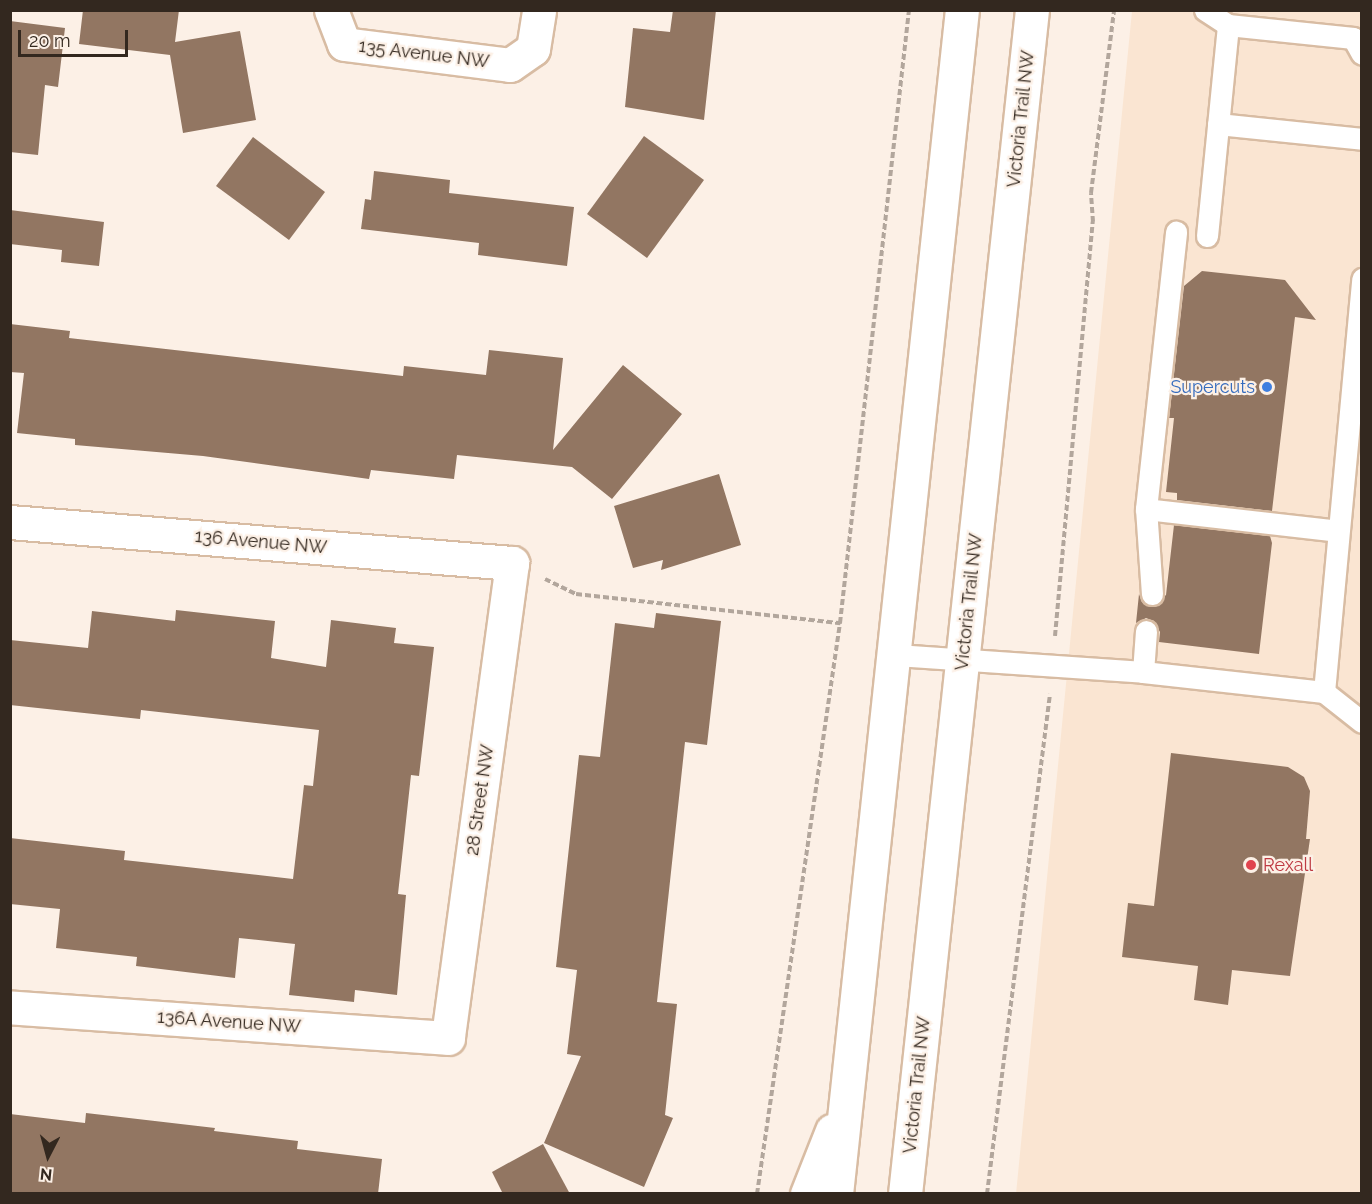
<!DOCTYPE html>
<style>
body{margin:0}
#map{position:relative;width:1372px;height:1204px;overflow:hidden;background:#fcf0e6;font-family:Raleway,sans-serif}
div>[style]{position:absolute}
.built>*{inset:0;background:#fae5d2}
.building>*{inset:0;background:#927662}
.path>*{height:4px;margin-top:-2px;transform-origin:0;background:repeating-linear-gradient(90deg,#b2a69c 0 6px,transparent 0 9px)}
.roads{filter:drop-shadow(2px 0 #d8bca3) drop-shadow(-2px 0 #d8bca3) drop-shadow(0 2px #d8bca3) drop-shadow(0 -2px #d8bca3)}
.lane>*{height:21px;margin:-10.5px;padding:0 10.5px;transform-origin:10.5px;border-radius:10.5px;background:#fff}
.street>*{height:33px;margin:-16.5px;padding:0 16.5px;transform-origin:16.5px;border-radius:16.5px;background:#fff}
.secondary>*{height:33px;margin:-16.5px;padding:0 16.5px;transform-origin:16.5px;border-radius:16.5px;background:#fff}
.dots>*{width:16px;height:16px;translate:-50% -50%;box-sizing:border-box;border:3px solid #fcf0e6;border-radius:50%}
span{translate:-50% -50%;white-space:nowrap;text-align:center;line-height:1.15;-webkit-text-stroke:4.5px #fcf0e6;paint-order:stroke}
.street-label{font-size:18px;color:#33281f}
.shop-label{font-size:18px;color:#366cbe}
.right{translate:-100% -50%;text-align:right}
.health-label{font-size:18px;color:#be3a42}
.left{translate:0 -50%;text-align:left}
.frame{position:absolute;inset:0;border:12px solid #33281f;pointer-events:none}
.north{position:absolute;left:18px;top:1126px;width:60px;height:60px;-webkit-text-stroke:4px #fcf0e6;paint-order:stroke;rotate:186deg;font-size:16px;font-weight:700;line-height:24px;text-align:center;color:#33281f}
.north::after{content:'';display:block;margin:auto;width:21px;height:27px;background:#33281f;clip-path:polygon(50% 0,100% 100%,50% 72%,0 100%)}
.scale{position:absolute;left:18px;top:30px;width:110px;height:27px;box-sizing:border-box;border:3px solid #33281f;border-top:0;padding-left:8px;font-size:18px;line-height:21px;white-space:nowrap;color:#33281f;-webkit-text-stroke:4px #fcf0e6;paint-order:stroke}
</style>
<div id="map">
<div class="built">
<i style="clip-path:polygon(1132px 11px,1361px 11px,1361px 1193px,1016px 1194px)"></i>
</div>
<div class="building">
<i style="clip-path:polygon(83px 10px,179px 10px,175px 42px,240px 31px,256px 120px,183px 133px,170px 55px,79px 44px)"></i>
<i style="clip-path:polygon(673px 10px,716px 10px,704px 120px,625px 107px,633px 28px,670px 32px)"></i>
<i style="clip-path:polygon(10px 21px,65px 28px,58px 87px,45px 85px,38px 155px,10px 152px)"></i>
<i style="clip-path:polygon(644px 136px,704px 180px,647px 258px,587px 214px)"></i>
<i style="clip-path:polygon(253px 137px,325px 192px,289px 240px,216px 186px)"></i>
<i style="clip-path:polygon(374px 171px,450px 180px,449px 193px,574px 207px,567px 266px,478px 255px,479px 243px,361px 229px,365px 199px,371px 200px)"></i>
<i style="clip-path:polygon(10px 210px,104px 222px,99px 266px,61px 262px,62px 250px,10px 244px)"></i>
<i style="clip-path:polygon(1202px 271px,1285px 280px,1316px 320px,1295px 317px,1272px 511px,1177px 500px,1177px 493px,1166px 492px,1174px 418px,1169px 418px,1184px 286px)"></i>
<i style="clip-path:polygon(10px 324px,70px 331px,69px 338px,403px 376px,404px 366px,486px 375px,489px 350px,563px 358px,553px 450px,623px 365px,682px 414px,612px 499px,572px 467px,457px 455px,454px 479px,371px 470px,369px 479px,203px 456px,75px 445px,75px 439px,17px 433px,24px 373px,10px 372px)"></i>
<i style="clip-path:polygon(719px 474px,741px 545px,661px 570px,663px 560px,633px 568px,614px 506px)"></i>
<i style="clip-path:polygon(1174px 525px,1270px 536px,1272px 543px,1259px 654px,1159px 642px,1160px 632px,1154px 621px,1146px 618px,1136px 623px,1139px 594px,1142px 602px,1152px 607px,1166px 595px)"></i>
<i style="clip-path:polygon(176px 610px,275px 621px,271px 658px,326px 667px,331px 620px,396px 628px,394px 643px,434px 647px,419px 776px,411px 775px,398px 894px,406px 895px,397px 995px,355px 990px,354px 1002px,289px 995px,295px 944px,239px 938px,235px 978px,136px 966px,137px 957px,56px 948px,60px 909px,10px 904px,10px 838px,125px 851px,124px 860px,293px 879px,304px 785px,313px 786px,319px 730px,141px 710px,140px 719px,10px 705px,10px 640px,88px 648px,92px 611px,175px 621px)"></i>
<i style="clip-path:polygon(656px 613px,721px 621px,707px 745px,685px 742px,657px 1002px,677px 1004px,665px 1115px,673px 1118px,644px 1187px,544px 1143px,581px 1056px,567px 1054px,577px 970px,556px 967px,579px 755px,600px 757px,615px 623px,654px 628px)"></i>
<i style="clip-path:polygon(1171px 753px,1288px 767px,1304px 777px,1310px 791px,1306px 839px,1310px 839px,1290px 976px,1232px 970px,1228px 1005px,1194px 1000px,1198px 966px,1122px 957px,1128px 903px,1154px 906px)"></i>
<i style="clip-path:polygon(86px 1113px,215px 1128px,214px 1131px,298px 1141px,297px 1149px,382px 1159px,378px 1194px,10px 1194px,10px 1114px,85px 1123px)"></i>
<i style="clip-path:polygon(543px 1144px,570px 1194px,503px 1194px,492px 1172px)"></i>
</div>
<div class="path">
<i style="left:545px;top:579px;width:34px;rotate:26deg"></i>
<i style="left:576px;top:594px;width:266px;rotate:6.3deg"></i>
<i style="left:1055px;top:636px;width:416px;rotate:-84.8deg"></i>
<i style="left:1093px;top:222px;width:29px;rotate:-94deg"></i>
<i style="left:1091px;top:193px;width:184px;rotate:-82.8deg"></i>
<i style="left:757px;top:1194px;width:577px;rotate:-81.73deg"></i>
<i style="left:840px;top:623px;width:617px;rotate:-83.58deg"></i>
<i style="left:987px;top:1194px;width:504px;rotate:-82.82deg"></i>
</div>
<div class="roads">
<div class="lane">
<i style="left:1205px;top:10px;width:27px;rotate:33deg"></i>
<i style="left:1228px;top:25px;width:126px;rotate:5.9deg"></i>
<i style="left:1353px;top:38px;width:18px;rotate:61deg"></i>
<i style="left:1218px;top:124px;width:145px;rotate:5.9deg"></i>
<i style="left:1207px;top:236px;width:212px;rotate:-84.3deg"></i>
<i style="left:1146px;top:509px;width:279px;rotate:-83.8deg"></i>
<i style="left:1152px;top:594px;width:85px;rotate:-94deg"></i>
<i style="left:1146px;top:509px;width:193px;rotate:6.5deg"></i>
<i style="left:896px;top:655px;width:248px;rotate:3.9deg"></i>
<i style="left:1143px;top:672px;width:182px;rotate:6.3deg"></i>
<i style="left:1324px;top:692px;width:48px;rotate:38.3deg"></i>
<i style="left:1143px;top:672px;width:41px;rotate:-85.8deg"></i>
<i style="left:1324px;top:692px;width:415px;rotate:-84.7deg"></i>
</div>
<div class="street">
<i style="left:331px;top:10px;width:36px;rotate:69deg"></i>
<i style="left:344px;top:44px;width:167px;rotate:7.2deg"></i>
<i style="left:510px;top:65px;width:28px;rotate:-35deg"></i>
<i style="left:533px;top:49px;width:39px;rotate:-81deg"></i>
<i style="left:10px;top:522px;width:504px;rotate:4.67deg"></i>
<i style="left:512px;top:563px;width:479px;rotate:97.7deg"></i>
<i style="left:448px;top:1038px;width:439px;rotate:-176deg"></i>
</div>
<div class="secondary">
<i style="left:807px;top:1194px;width:68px;rotate:-68.4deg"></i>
<i style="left:836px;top:1194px;width:1191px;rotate:-83.93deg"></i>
<i style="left:905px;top:1194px;width:1191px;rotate:-83.88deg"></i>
</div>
</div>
<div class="dots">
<i style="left:1267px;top:387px;background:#3f7fe0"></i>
<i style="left:1251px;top:865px;background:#e0444e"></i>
</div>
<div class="street-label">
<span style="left:424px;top:54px;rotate:7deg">135 Avenue NW</span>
<span style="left:1021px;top:119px;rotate:-84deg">Victoria Trail NW</span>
<span style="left:261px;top:542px;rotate:5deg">136 Avenue NW</span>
<span style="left:969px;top:602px;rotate:-84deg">Victoria Trail NW</span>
<span style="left:480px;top:800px;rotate:-82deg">28 Street NW</span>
<span style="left:229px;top:1022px;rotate:4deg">136A Avenue NW</span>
<span style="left:917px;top:1085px;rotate:-84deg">Victoria Trail NW</span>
</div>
<div class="shop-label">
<span class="right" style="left:1255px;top:387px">Supercuts</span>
</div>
<div class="health-label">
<span class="left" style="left:1263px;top:865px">Rexall</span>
</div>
<div class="frame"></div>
<div class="north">N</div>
<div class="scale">20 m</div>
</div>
